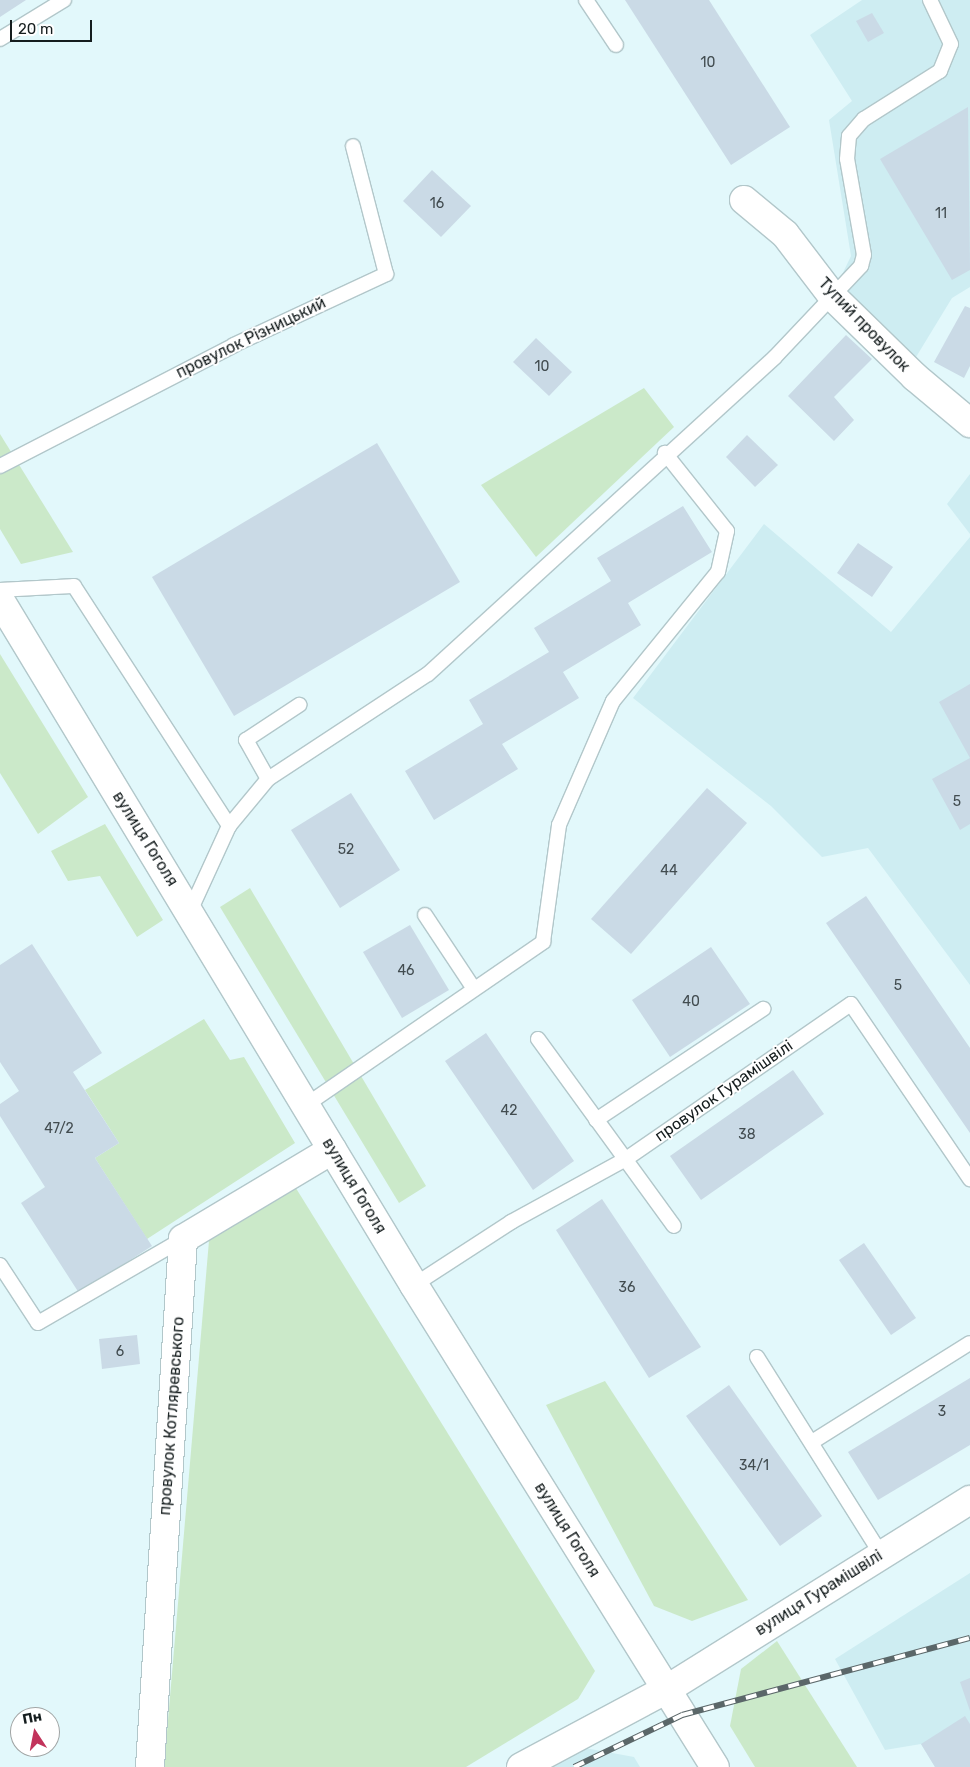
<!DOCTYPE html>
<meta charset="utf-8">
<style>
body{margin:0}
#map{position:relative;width:970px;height:1767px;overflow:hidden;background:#e2f8fb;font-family:Rubik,sans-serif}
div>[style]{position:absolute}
.built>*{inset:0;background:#ceedf2}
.green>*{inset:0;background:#cbe9c9}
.building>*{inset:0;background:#cadae6}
.roads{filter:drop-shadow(1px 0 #b2c7ca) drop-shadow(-1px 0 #b2c7ca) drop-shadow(0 1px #b2c7ca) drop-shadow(0 -1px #b2c7ca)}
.lane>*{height:14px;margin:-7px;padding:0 7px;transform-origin:7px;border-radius:7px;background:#fff}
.street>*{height:28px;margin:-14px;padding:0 14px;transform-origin:14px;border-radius:14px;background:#fff}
.secondary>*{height:28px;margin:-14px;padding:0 14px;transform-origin:14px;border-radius:14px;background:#fff}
.rail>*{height:5.5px;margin-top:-2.75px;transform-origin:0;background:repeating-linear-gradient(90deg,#fff 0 11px,#5b6769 0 22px);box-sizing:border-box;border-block:1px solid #5b6769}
span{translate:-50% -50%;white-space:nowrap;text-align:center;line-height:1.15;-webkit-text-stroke:4px #fff;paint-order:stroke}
.number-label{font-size:14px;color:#424c50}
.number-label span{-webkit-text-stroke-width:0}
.street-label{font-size:16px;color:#151d1e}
.north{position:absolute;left:10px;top:1707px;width:50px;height:50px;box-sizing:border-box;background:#fff;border:1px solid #a1a5a5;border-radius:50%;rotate:349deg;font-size:14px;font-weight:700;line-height:20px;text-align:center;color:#151d1e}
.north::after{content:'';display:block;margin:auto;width:18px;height:22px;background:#c2335b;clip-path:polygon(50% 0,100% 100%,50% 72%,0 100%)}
.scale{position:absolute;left:10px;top:20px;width:82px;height:22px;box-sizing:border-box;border:2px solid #151d1e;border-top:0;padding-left:6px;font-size:15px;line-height:18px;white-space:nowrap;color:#151d1e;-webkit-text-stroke:4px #fff;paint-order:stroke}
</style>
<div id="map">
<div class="built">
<i style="clip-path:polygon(862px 0,970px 0,970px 287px,952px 298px,913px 362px,838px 283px,851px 256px,829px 120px,852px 101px,810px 35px)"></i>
<i style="clip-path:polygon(970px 474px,970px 534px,947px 504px)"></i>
<i style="clip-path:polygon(764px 524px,891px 632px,970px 537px,970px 985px,868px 848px,822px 857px,771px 806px,633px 698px)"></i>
<i style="clip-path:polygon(970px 1573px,970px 1767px,935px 1767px,921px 1744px,885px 1750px,835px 1659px)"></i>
<i style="clip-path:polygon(585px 1748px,634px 1757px,640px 1767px,552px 1767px)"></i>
</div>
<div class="green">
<i style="clip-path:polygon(644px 388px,674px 427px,536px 557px,481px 485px)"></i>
<i style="clip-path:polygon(0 434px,73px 552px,21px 564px,0 529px)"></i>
<i style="clip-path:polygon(0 654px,88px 797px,38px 834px,0 773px)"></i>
<i style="clip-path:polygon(105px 824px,163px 920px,137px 937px,100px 876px,68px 881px,51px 851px)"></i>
<i style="clip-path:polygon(250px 888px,426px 1186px,399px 1203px,220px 907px)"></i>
<i style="clip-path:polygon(204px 1019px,230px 1060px,244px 1057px,295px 1143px,147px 1239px,95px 1158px,119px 1143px,85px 1090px)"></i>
<i style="clip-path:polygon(294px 1185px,595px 1671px,578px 1699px,466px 1767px,164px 1767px,210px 1229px)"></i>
<i style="clip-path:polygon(605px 1381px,748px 1600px,692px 1621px,654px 1606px,546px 1405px)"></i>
<i style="clip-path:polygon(777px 1641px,857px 1767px,755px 1767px,730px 1726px,741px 1669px)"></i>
</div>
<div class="building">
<i style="clip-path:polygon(0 0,26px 0,0 17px)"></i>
<i style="clip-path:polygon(625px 0,709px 0,790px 127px,731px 165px)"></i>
<i style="clip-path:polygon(872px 13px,884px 33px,868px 42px,856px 21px)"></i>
<i style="clip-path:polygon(968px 107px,970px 270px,952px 280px,880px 159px)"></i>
<i style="clip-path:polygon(432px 170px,471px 206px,441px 237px,403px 201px)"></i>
<i style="clip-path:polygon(965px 306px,970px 308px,970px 366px,964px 378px,934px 362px)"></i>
<i style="clip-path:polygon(846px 335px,872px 359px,834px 397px,854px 420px,834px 441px,788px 396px)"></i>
<i style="clip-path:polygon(536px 338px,572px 372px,549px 396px,513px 362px)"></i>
<i style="clip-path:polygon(747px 435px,778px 465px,755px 487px,726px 457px)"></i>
<i style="clip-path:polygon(377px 443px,460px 582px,234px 716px,152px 577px)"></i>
<i style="clip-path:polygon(683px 506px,712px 552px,628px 603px,641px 625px,563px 672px,579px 698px,502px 744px,518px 769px,434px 820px,405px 771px,483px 724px,469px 700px,549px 652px,534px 628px,611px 581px,597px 558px)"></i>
<i style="clip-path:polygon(858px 543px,893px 567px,872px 597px,837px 573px)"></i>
<i style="clip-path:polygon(970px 684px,970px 758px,939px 702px)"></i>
<i style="clip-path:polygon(970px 758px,970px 824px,960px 830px,932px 779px)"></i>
<i style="clip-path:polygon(707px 788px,747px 823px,631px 954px,591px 919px)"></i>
<i style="clip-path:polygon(351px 793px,400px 870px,340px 908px,291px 830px)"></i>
<i style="clip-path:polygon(866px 896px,970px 1048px,970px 1133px,826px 923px)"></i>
<i style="clip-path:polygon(410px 925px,449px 990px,402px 1018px,363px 952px)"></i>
<i style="clip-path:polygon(32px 944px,102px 1053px,73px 1072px,119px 1143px,95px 1158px,152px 1246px,79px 1293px,21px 1203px,45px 1187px,0 1116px,0 1104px,19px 1091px,0 1062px,0 965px)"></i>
<i style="clip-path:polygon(711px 947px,750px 1004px,670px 1057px,632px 1000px)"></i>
<i style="clip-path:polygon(486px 1033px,574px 1161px,533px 1190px,445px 1061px)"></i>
<i style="clip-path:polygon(793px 1070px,824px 1114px,701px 1200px,670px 1156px)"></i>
<i style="clip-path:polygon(602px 1199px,701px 1347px,649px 1378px,556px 1230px)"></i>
<i style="clip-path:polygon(864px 1243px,916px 1318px,891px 1335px,839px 1260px)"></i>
<i style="clip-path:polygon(137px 1335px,140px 1364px,102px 1369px,99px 1339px)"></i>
<i style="clip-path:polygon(970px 1378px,970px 1445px,878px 1500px,848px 1452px)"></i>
<i style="clip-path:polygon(729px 1385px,822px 1516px,780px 1546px,686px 1416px)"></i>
<i style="clip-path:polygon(970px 1678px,970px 1711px,960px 1682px)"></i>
<i style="clip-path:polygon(965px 1716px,970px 1724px,970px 1767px,935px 1767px,921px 1744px)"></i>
</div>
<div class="roads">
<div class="lane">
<i style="left:586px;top:0;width:54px;rotate:56.3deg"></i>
<i style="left:0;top:39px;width:75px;rotate:-31.4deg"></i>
<i style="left:0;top:466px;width:263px;rotate:-27.3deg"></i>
<i style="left:234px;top:345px;width:168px;rotate:-25deg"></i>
<i style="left:386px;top:274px;width:132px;rotate:-104.5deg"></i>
<i style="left:0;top:590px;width:74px;rotate:-3.1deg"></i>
<i style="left:74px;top:586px;width:286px;rotate:57.1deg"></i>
<i style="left:229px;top:826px;width:94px;rotate:114.6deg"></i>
<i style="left:268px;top:779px;width:45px;rotate:-119.4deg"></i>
<i style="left:246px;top:740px;width:64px;rotate:-33.4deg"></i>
<i style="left:229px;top:826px;width:61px;rotate:-50.3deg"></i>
<i style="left:268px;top:779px;width:191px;rotate:-33.3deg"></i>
<i style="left:428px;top:674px;width:469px;rotate:-42.4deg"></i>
<i style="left:774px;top:358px;width:127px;rotate:-46.6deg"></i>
<i style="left:861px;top:266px;width:11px;rotate:-75deg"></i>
<i style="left:864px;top:255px;width:97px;rotate:-100deg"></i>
<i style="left:847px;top:159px;width:23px;rotate:-85deg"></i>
<i style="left:849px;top:136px;width:23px;rotate:-49deg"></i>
<i style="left:864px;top:119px;width:90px;rotate:-32.3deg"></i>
<i style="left:940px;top:71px;width:29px;rotate:-68deg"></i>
<i style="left:951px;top:44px;width:49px;rotate:-115.5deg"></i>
<i style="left:425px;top:915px;width:85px;rotate:56.5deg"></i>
<i style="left:538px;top:1039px;width:231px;rotate:54deg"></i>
<i style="left:306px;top:1105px;width:288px;rotate:-34.5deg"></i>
<i style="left:543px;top:942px;width:118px;rotate:-82.2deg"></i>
<i style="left:559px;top:825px;width:135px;rotate:-66.5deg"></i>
<i style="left:613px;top:701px;width:166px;rotate:-50.9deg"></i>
<i style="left:718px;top:572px;width:42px;rotate:-77.6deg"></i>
<i style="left:727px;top:531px;width:100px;rotate:-128.5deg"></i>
<i style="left:596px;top:1120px;width:201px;rotate:-33.6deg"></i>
<i style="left:0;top:1265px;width:69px;rotate:56.8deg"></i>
<i style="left:38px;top:1323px;width:168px;rotate:-30.1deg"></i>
<i style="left:414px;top:1285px;width:116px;rotate:-33deg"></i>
<i style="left:511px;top:1222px;width:131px;rotate:-28.7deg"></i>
<i style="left:626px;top:1159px;width:273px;rotate:-34.6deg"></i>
<i style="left:851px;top:1004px;width:212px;rotate:55.8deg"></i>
<i style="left:757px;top:1357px;width:233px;rotate:57.8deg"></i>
<i style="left:812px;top:1442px;width:186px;rotate:-32.1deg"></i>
</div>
<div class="street">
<i style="left:744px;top:200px;width:53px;rotate:39.7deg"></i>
<i style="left:785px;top:234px;width:79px;rotate:52.7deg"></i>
<i style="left:833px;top:297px;width:115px;rotate:44.3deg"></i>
<i style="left:915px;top:377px;width:72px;rotate:39.9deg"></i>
<i style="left:150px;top:1767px;width:529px;rotate:-86.42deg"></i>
<i style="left:183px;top:1239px;width:174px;rotate:-30.9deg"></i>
</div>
<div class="secondary">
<i style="left:0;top:600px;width:800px;rotate:58.85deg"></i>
<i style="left:414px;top:1285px;width:568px;rotate:58.02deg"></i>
<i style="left:521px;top:1767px;width:168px;rotate:-28.1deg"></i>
<i style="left:669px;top:1688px;width:355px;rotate:-32deg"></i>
</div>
</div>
<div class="rail">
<i style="left:574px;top:1767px;width:120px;rotate:-25.7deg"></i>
<i style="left:682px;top:1715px;width:298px;rotate:-15deg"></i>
</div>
<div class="number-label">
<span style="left:708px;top:63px">10</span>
<span style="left:437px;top:204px">16</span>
<span style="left:941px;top:214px">11</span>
<span style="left:542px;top:367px">10</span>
<span style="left:957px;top:802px">5</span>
<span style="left:346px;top:850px">52</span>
<span style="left:669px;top:871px">44</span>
<span style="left:406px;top:971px">46</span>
<span style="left:898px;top:986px">5</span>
<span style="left:691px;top:1002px">40</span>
<span style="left:509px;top:1111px">42</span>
<span style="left:59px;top:1129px">47/2</span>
<span style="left:747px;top:1135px">38</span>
<span style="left:627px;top:1288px">36</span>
<span style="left:120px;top:1352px">6</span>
<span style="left:942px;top:1412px">3</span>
<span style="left:754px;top:1466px">34/1</span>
</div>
<div class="street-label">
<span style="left:864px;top:325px;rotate:46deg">Тупий провулок</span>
<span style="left:251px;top:338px;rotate:-26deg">провулок Різницький</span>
<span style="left:145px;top:839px;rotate:58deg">вулиця Гоголя</span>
<span style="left:724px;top:1091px;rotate:-35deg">провулок Гурамішвілі</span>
<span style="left:354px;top:1186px;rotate:59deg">вулиця Гоголя</span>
<span style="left:172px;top:1416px;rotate:-86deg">провулок Котляревського</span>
<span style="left:567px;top:1530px;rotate:58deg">вулиця Гоголя</span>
<span style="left:819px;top:1593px;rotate:-32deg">вулиця Гурамішвілі</span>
</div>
<div class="north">Пн</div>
<div class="scale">20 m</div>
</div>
